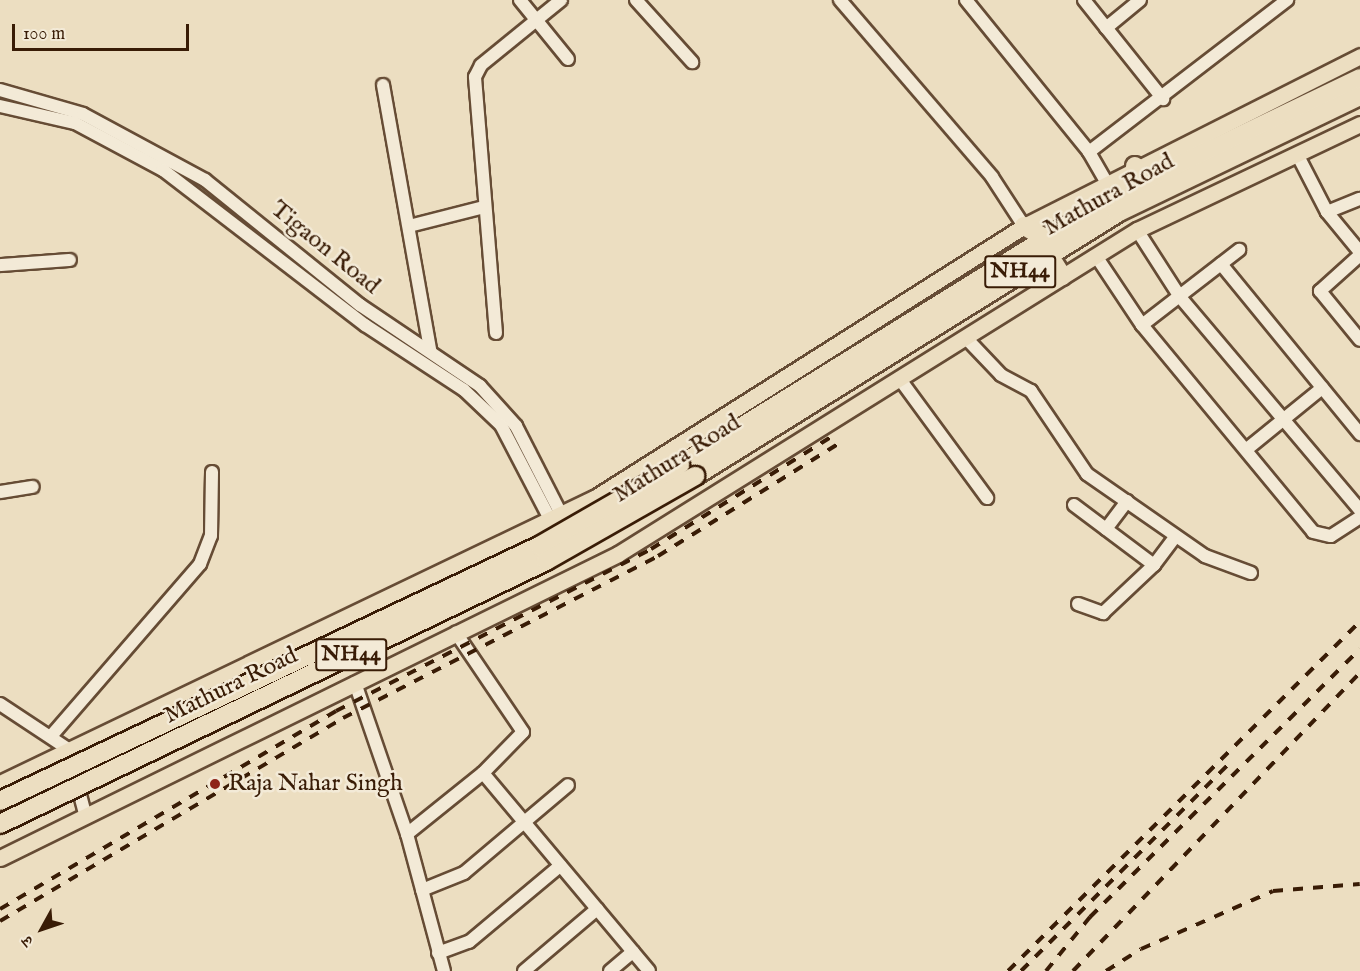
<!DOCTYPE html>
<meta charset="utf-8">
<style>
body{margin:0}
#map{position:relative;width:1360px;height:971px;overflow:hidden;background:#ecdec1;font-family:"IM FELL English","Noto Serif Devanagari",serif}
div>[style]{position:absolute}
.roads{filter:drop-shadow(2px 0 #664c35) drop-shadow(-2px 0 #664c35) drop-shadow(0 2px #664c35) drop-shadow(0 -2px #664c35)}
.minor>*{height:12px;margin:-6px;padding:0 6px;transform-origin:6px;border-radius:6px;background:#f3ead7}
.major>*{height:15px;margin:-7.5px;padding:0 7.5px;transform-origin:7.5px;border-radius:7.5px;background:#ecdec1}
.highway>*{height:18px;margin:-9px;padding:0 9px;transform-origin:9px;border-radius:9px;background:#ecdec1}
.rail>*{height:4px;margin-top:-2px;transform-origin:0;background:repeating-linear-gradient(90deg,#391c06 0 10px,transparent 0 20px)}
.bridges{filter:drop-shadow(2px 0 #391c06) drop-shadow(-2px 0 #391c06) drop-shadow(0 2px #391c06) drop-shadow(0 -2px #391c06)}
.highway-bridge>*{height:18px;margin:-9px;padding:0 9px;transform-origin:9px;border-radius:9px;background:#ecdec1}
.dots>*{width:16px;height:16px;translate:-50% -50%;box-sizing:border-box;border:3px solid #f3ead7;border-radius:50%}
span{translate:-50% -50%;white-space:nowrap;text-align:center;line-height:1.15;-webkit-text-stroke:5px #f3ead7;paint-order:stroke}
.shield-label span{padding:2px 4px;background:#f3ead7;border:2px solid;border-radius:4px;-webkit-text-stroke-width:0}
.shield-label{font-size:22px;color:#391c06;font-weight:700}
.street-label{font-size:24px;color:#391c06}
.poi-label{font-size:24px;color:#391c06}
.left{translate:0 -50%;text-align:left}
.north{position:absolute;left:12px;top:899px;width:60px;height:60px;-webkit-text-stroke:4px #f3ead7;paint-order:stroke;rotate:230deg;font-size:16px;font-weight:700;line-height:24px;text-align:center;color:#391c06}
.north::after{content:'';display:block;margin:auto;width:21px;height:27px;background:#391c06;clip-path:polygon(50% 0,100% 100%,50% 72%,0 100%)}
.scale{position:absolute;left:12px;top:24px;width:177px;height:27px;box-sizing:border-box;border:3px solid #391c06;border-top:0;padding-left:8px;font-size:18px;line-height:21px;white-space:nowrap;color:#391c06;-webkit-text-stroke:4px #f3ead7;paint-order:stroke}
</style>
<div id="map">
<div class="roads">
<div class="minor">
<i style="left:520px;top:0;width:76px;rotate:50.9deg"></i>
<i style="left:636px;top:0;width:84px;rotate:47.9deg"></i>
<i style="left:840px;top:0;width:233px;rotate:49.3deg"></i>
<i style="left:992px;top:177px;width:59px;rotate:56.9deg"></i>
<i style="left:966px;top:0;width:196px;rotate:51deg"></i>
<i style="left:1089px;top:152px;width:250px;rotate:-37.5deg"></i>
<i style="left:1084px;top:0;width:127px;rotate:51.4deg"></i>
<i style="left:1106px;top:28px;width:44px;rotate:-39.5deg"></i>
<i style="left:383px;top:85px;width:269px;rotate:79.9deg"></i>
<i style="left:0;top:90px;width:86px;rotate:16.1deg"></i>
<i style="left:83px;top:114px;width:139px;rotate:28.4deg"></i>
<i style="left:205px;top:180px;width:199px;rotate:38.9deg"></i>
<i style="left:360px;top:305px;width:145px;rotate:34deg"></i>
<i style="left:480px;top:386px;width:54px;rotate:48deg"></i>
<i style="left:516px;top:426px;width:99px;rotate:62.9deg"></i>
<i style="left:0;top:106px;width:77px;rotate:12.8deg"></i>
<i style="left:75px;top:123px;width:100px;rotate:28.1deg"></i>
<i style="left:163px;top:170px;width:255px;rotate:37.5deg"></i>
<i style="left:365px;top:325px;width:118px;rotate:33.3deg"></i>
<i style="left:464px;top:390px;width:51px;rotate:43.4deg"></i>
<i style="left:501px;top:425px;width:106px;rotate:62.5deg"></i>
<i style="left:1089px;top:152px;width:32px;rotate:60deg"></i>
<i style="left:1297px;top:154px;width:65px;rotate:62.7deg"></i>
<i style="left:1327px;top:212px;width:35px;rotate:-22deg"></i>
<i style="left:1327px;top:212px;width:52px;rotate:50.5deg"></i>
<i style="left:409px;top:226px;width:77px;rotate:-14.2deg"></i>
<i style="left:1137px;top:230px;width:80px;rotate:57.3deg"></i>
<i style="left:1180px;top:297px;width:279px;rotate:49.8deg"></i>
<i style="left:1360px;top:255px;width:54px;rotate:138deg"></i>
<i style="left:1320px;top:291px;width:63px;rotate:50.8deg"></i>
<i style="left:1096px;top:256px;width:83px;rotate:56.3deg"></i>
<i style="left:1142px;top:325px;width:268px;rotate:50.4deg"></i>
<i style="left:1313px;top:532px;width:18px;rotate:13deg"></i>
<i style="left:1331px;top:536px;width:35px;rotate:-33deg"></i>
<i style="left:1221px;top:264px;width:220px;rotate:50.7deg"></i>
<i style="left:0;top:265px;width:70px;rotate:-4.1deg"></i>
<i style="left:1142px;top:325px;width:123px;rotate:-37.7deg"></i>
<i style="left:496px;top:333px;width:257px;rotate:-94.7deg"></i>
<i style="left:475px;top:77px;width:13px;rotate:-63deg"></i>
<i style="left:481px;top:65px;width:103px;rotate:-39.1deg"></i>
<i style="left:965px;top:337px;width:52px;rotate:46.5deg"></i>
<i style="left:1001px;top:375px;width:34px;rotate:28deg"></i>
<i style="left:1031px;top:391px;width:100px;rotate:56deg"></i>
<i style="left:1087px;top:474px;width:144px;rotate:34.8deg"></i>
<i style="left:1205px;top:556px;width:49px;rotate:20.3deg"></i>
<i style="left:899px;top:378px;width:149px;rotate:53.7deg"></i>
<i style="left:1247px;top:449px;width:97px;rotate:-39.1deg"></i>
<i style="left:0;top:492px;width:33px;rotate:-9deg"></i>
<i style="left:1074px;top:505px;width:100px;rotate:36.9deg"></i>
<i style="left:1106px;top:529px;width:35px;rotate:-53deg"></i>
<i style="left:1078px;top:604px;width:27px;rotate:20deg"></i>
<i style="left:1103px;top:613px;width:70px;rotate:-43.3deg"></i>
<i style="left:1154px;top:565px;width:36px;rotate:-53deg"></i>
<i style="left:355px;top:683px;width:160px;rotate:71deg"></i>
<i style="left:407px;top:834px;width:142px;rotate:74.9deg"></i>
<i style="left:0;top:704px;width:82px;rotate:33.5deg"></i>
<i style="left:68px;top:749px;width:67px;rotate:75.3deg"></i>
<i style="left:52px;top:735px;width:226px;rotate:-49.1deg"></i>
<i style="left:200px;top:564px;width:30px;rotate:-69deg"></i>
<i style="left:211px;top:536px;width:64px;rotate:-89.1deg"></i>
<i style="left:483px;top:773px;width:258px;rotate:50deg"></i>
<i style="left:407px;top:834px;width:97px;rotate:-38.8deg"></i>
<i style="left:483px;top:773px;width:57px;rotate:-45.7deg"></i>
<i style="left:523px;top:732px;width:120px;rotate:-124.1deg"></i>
<i style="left:422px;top:890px;width:45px;rotate:-22deg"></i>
<i style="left:464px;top:873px;width:136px;rotate:-40.2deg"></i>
<i style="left:438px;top:953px;width:33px;rotate:-20deg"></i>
<i style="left:469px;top:942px;width:119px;rotate:-39.9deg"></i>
<i style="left:524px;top:971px;width:96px;rotate:-40.3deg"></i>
<i style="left:610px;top:971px;width:30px;rotate:-40deg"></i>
</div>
<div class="major">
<i style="left:0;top:783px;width:661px;rotate:-25.63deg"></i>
<i style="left:596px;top:497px;width:507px;rotate:-32.34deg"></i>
<i style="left:1024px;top:226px;width:377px;rotate:-26.8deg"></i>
<i style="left:0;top:858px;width:689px;rotate:-26.19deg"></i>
<i style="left:618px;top:554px;width:612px;rotate:-31.98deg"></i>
<i style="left:1137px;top:230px;width:247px;rotate:-25.4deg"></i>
</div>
<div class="highway">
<i style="left:1135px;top:166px;width:18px;rotate:63deg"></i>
<i style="left:1024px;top:226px;width:24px;rotate:30deg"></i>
<i style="left:1049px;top:255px;width:25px;rotate:58deg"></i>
<i style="left:680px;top:465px;width:511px;rotate:-31.79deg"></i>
<i style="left:1114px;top:196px;width:273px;rotate:-25.6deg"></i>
<i style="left:695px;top:476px;width:497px;rotate:-31.9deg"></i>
<i style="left:1117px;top:213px;width:270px;rotate:-25.7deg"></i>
</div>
</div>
<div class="rail">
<i style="left:0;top:909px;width:390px;rotate:-30.5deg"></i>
<i style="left:336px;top:711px;width:354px;rotate:-27.2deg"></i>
<i style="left:651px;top:549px;width:212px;rotate:-31.9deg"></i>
<i style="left:0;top:921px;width:399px;rotate:-30.6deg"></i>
<i style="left:343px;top:718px;width:354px;rotate:-27.2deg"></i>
<i style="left:658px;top:556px;width:212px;rotate:-31.9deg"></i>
<i style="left:1008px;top:971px;width:496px;rotate:-44.8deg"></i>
<i style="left:1021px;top:971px;width:298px;rotate:-44.9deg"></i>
<i style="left:1046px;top:971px;width:70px;rotate:-50.8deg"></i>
<i style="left:1090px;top:917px;width:380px;rotate:-44.8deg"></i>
<i style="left:1073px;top:971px;width:414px;rotate:-46.1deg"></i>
<i style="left:1106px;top:971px;width:41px;rotate:-32.2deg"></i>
<i style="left:1141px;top:949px;width:144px;rotate:-23.7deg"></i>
<i style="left:1273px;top:891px;width:87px;rotate:-4.6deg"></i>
</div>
<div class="bridges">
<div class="highway-bridge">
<i style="left:0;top:801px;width:596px;rotate:-25.32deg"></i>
<i style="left:539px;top:546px;width:163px;rotate:-29.9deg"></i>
<i style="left:0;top:824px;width:606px;rotate:-25.72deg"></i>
<i style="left:546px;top:561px;width:172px;rotate:-29.7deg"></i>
</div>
</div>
<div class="dots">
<i style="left:215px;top:784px;background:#8f2418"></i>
</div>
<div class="shield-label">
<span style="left:1020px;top:272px">NH44</span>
<span style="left:351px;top:655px">NH44</span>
</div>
<div class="street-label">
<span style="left:1109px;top:195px;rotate:-29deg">Mathura Road</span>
<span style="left:325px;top:248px;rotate:39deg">Tigaon Road</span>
<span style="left:677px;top:459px;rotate:-32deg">Mathura Road</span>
<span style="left:231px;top:686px;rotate:-26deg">Mathura Road</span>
</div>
<div class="poi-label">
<span class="left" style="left:228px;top:784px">Raja Nahar Singh</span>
</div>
<div class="north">उ</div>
<div class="scale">100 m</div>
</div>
